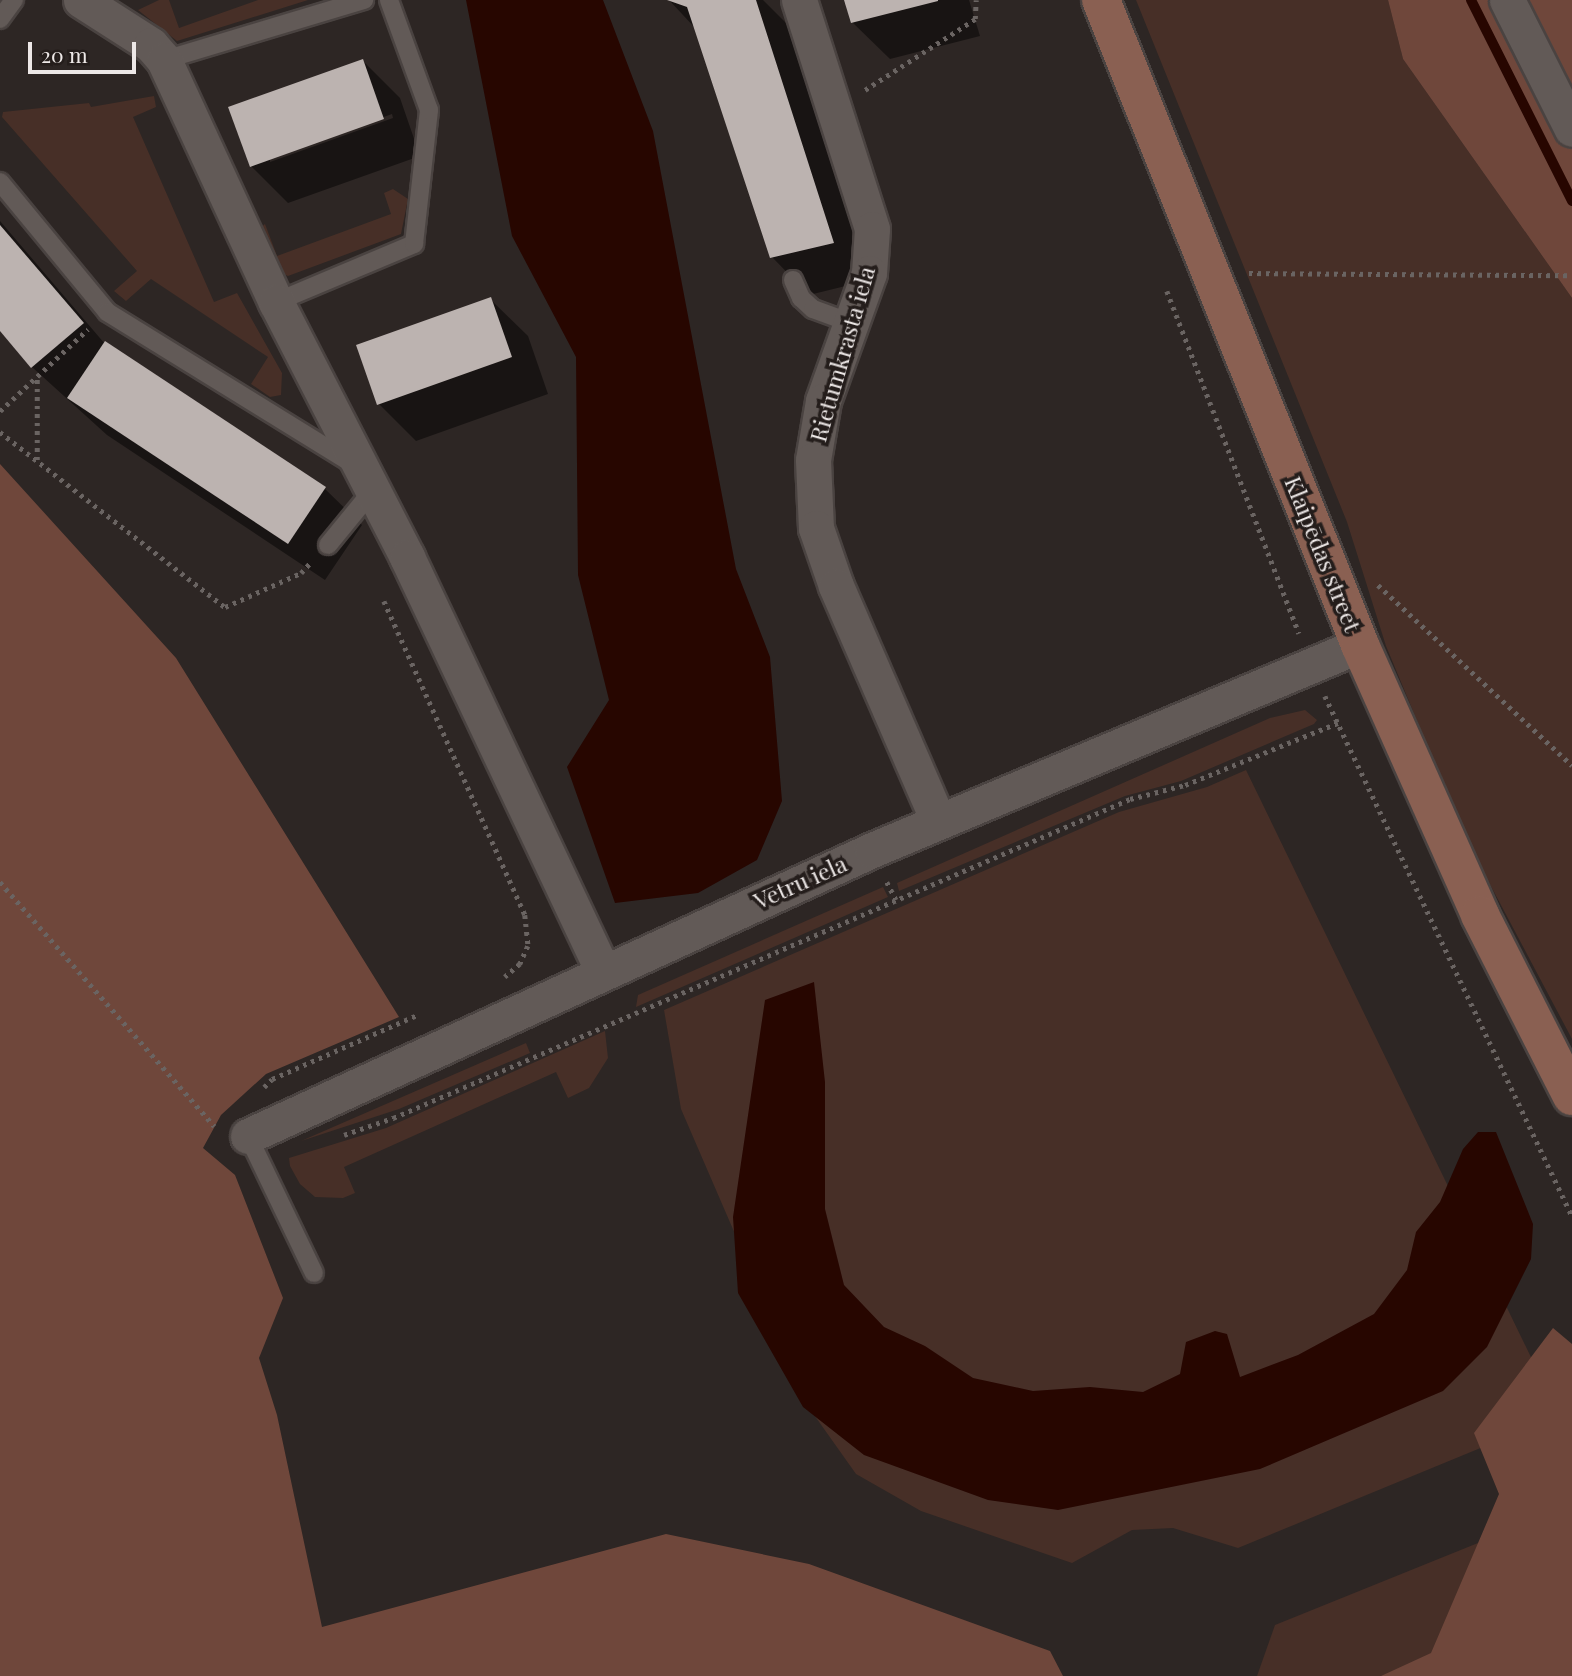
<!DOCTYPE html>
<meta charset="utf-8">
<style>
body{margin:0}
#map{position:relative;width:1572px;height:1676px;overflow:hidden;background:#2d2624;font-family:"Playfair Display",serif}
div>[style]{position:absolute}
.green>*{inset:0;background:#472f27}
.forest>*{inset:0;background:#6f473b}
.water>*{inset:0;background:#270600}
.shadow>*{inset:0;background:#0007}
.stream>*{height:10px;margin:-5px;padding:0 5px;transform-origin:5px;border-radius:5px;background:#270600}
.building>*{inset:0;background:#bcb3b0}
.path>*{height:4.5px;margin-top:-2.25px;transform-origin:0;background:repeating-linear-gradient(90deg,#6a6462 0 3.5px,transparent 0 8.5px)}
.roads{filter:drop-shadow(2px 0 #4a4341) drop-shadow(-2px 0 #4a4341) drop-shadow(0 2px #4a4341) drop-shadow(0 -2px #4a4341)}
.lane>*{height:18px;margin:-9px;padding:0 9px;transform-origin:9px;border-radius:9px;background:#625a57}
.street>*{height:35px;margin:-17.5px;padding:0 17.5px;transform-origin:17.5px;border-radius:17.5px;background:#625a57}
.secondary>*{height:38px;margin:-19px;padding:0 19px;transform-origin:19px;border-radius:19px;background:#8a6052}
span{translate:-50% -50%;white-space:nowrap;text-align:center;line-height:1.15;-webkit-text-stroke:7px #241d1b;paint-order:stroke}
.street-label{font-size:23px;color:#ede8e7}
.scale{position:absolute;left:28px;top:42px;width:108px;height:32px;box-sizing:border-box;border:4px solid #ede8e7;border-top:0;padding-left:9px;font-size:21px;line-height:24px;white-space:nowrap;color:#ede8e7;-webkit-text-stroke:5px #241d1b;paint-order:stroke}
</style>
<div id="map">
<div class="green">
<i style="clip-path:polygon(159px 0,169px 0,179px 28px,258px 0,308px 0,177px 41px,138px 10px)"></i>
<i style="clip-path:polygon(1136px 0,1388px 0,1403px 59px,1572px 298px,1572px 1039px,1468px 843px,1386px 646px,1347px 522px)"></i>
<i style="clip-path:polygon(154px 96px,156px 107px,133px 117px,214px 302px,237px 293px,282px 373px,281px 395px,270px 397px,251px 384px,268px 357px,151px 279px,126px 301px,114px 291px,137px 271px,2px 117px,3px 112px,89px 103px,91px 107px)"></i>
<i style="clip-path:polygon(393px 189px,408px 199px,401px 234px,288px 276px,281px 273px,260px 228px,265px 224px,277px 256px,391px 214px,384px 193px)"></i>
<i style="clip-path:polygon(1305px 710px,1317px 720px,1314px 724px,1181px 781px,1125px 796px,899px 891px,897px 883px,1270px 718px)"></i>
<i style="clip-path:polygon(1246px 770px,1544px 1384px,1541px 1423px,1238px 1548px,1173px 1528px,1132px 1530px,1072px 1563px,921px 1511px,856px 1474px,812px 1412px,681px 1109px,664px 1010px,1119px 812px,1207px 787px)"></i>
<i style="clip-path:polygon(883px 887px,888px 897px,636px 1007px,638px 995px)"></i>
<i style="clip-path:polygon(605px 1031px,608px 1058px,589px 1088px,568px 1098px,556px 1072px,344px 1167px,355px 1193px,343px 1198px,315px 1197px,300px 1184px,290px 1166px,289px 1158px,386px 1128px)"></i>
<i style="clip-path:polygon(526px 1043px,530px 1053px,399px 1109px,301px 1141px)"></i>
<i style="clip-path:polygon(1525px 1524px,1572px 1676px,1257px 1676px,1275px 1625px)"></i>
</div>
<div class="forest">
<i style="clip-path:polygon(1388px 0,1572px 0,1572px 298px,1403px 59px)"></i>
<i style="clip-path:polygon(0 464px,176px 658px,399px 1017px,266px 1074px,221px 1115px,203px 1148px,235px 1175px,283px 1298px,259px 1358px,277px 1415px,322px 1627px,666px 1534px,809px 1564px,1050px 1651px,1063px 1676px,0 1676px)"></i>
<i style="clip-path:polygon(1553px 1328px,1572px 1344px,1572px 1676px,1381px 1676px,1431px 1653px,1499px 1494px,1474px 1433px)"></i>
</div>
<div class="water">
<i style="clip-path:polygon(466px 0,603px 0,653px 131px,736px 569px,770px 657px,782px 801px,757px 860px,698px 893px,615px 903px,567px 767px,609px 700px,578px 575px,576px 357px,512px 236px)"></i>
<i style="clip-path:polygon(814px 982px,825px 1082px,825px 1209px,844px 1285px,884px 1327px,925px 1346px,973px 1378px,1033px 1391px,1090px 1387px,1143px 1392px,1180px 1374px,1186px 1342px,1215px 1331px,1227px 1334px,1240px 1377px,1298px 1355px,1374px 1314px,1407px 1270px,1416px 1232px,1440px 1202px,1463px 1149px,1478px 1132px,1496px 1132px,1533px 1224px,1531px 1259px,1487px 1347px,1443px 1391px,1260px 1469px,1058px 1510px,988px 1500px,864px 1455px,803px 1407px,738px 1293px,733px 1217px,765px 1000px)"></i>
</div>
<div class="shadow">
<i style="clip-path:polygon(669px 0,763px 0,789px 26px,870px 280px,809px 295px,772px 257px,696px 29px)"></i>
<i style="clip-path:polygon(846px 0,969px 0,980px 36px,890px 59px,852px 22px)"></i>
<i style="clip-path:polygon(evenodd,363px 61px,400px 98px,420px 156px,288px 203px,251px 166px,363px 61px,392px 114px,393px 118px,270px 162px,270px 158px,392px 114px)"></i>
<i style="clip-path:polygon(0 221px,105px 344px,324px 488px,362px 525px,325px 580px,107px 435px,32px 367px,0 329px)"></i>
<i style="clip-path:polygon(490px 299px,528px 336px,548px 394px,416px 441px,379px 404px)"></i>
</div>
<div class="stream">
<i style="left:1471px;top:0;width:225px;rotate:63.3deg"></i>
</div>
<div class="building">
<i style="clip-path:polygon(667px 0,756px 0,834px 243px,770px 258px,687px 7px)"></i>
<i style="clip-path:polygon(844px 0,938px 0,938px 1px,851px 23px)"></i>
<i style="clip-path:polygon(363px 59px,384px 119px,250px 167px,228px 107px)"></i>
<i style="clip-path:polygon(0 225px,84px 323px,31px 368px,0 331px)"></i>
<i style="clip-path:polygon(491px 297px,512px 357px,377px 405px,356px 345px)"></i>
<i style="clip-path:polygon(105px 341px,326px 487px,288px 544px,67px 398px)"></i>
</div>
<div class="path">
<i style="left:865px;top:90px;width:131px;rotate:-32.8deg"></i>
<i style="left:975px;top:19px;width:19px;rotate:-87deg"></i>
<i style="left:1249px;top:273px;width:323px;rotate:0.4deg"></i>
<i style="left:1167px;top:291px;width:367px;rotate:68.9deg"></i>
<i style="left:0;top:411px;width:120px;rotate:-43deg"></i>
<i style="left:0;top:432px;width:285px;rotate:37.9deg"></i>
<i style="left:225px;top:607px;width:83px;rotate:-24.1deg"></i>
<i style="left:301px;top:573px;width:13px;rotate:-48deg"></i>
<i style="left:37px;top:460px;width:82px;rotate:-90deg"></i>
<i style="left:1378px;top:585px;width:265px;rotate:42.9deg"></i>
<i style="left:384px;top:601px;width:344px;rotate:65.8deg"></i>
<i style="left:525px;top:915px;width:31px;rotate:84deg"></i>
<i style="left:528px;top:946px;width:20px;rotate:114deg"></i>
<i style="left:520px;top:964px;width:20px;rotate:139deg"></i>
<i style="left:1325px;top:696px;width:576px;rotate:64.59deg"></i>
<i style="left:0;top:882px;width:325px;rotate:48.7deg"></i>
<i style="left:887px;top:882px;width:20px;rotate:63deg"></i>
<i style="left:264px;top:1087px;width:11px;rotate:-45deg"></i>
<i style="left:272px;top:1079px;width:158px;rotate:-23.8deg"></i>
<i style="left:344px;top:1135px;width:52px;rotate:-19.1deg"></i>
<i style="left:393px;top:1118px;width:803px;rotate:-23.4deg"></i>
<i style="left:1130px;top:799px;width:57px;rotate:-14.3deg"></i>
<i style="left:1185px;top:785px;width:165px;rotate:-22.1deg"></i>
</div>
<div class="roads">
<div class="lane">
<i style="left:0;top:19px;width:24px;rotate:-54deg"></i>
<i style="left:164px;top:60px;width:209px;rotate:-16.7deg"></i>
<i style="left:0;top:182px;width:168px;rotate:50.5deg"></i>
<i style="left:107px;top:312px;width:289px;rotate:31.7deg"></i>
<i style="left:793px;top:280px;width:20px;rotate:66deg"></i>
<i style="left:801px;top:298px;width:16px;rotate:43deg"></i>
<i style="left:813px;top:309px;width:40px;rotate:20.2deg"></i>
<i style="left:276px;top:302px;width:150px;rotate:-22.8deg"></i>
<i style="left:414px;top:244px;width:135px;rotate:-83.6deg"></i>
<i style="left:429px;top:110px;width:117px;rotate:-110deg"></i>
<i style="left:328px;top:545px;width:71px;rotate:-50.7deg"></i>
<i style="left:248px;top:1136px;width:152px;rotate:64.3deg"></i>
</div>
<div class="street">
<i style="left:81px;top:0;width:83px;rotate:32.7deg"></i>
<i style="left:151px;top:45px;width:20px;rotate:49deg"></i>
<i style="left:164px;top:60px;width:267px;rotate:65.2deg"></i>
<i style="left:276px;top:302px;width:287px;rotate:62.8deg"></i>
<i style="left:407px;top:557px;width:458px;rotate:64.7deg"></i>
<i style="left:799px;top:0;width:240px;rotate:72.3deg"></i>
<i style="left:872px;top:229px;width:44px;rotate:93.9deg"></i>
<i style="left:869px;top:273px;width:136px;rotate:109.8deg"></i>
<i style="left:823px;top:401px;width:60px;rotate:99.6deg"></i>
<i style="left:813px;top:460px;width:68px;rotate:87.5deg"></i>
<i style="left:816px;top:528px;width:61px;rotate:71deg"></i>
<i style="left:836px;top:586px;width:256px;rotate:66.5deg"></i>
<i style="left:1507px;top:0;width:144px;rotate:63.3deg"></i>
<i style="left:248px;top:1136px;width:686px;rotate:-24.62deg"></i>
<i style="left:872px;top:850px;width:529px;rotate:-22.79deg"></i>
</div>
<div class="secondary">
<i style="left:1101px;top:0;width:695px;rotate:68.12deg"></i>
<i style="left:1360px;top:645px;width:295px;rotate:66deg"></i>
<i style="left:1480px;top:915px;width:203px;rotate:63.1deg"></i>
</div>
</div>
<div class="street-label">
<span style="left:842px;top:354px;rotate:-74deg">Rietumkrasta iela</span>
<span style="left:1323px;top:554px;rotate:68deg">Klaipēdas street</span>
<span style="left:800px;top:882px;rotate:-24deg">Vētru iela</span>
</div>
<div class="scale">20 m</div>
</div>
